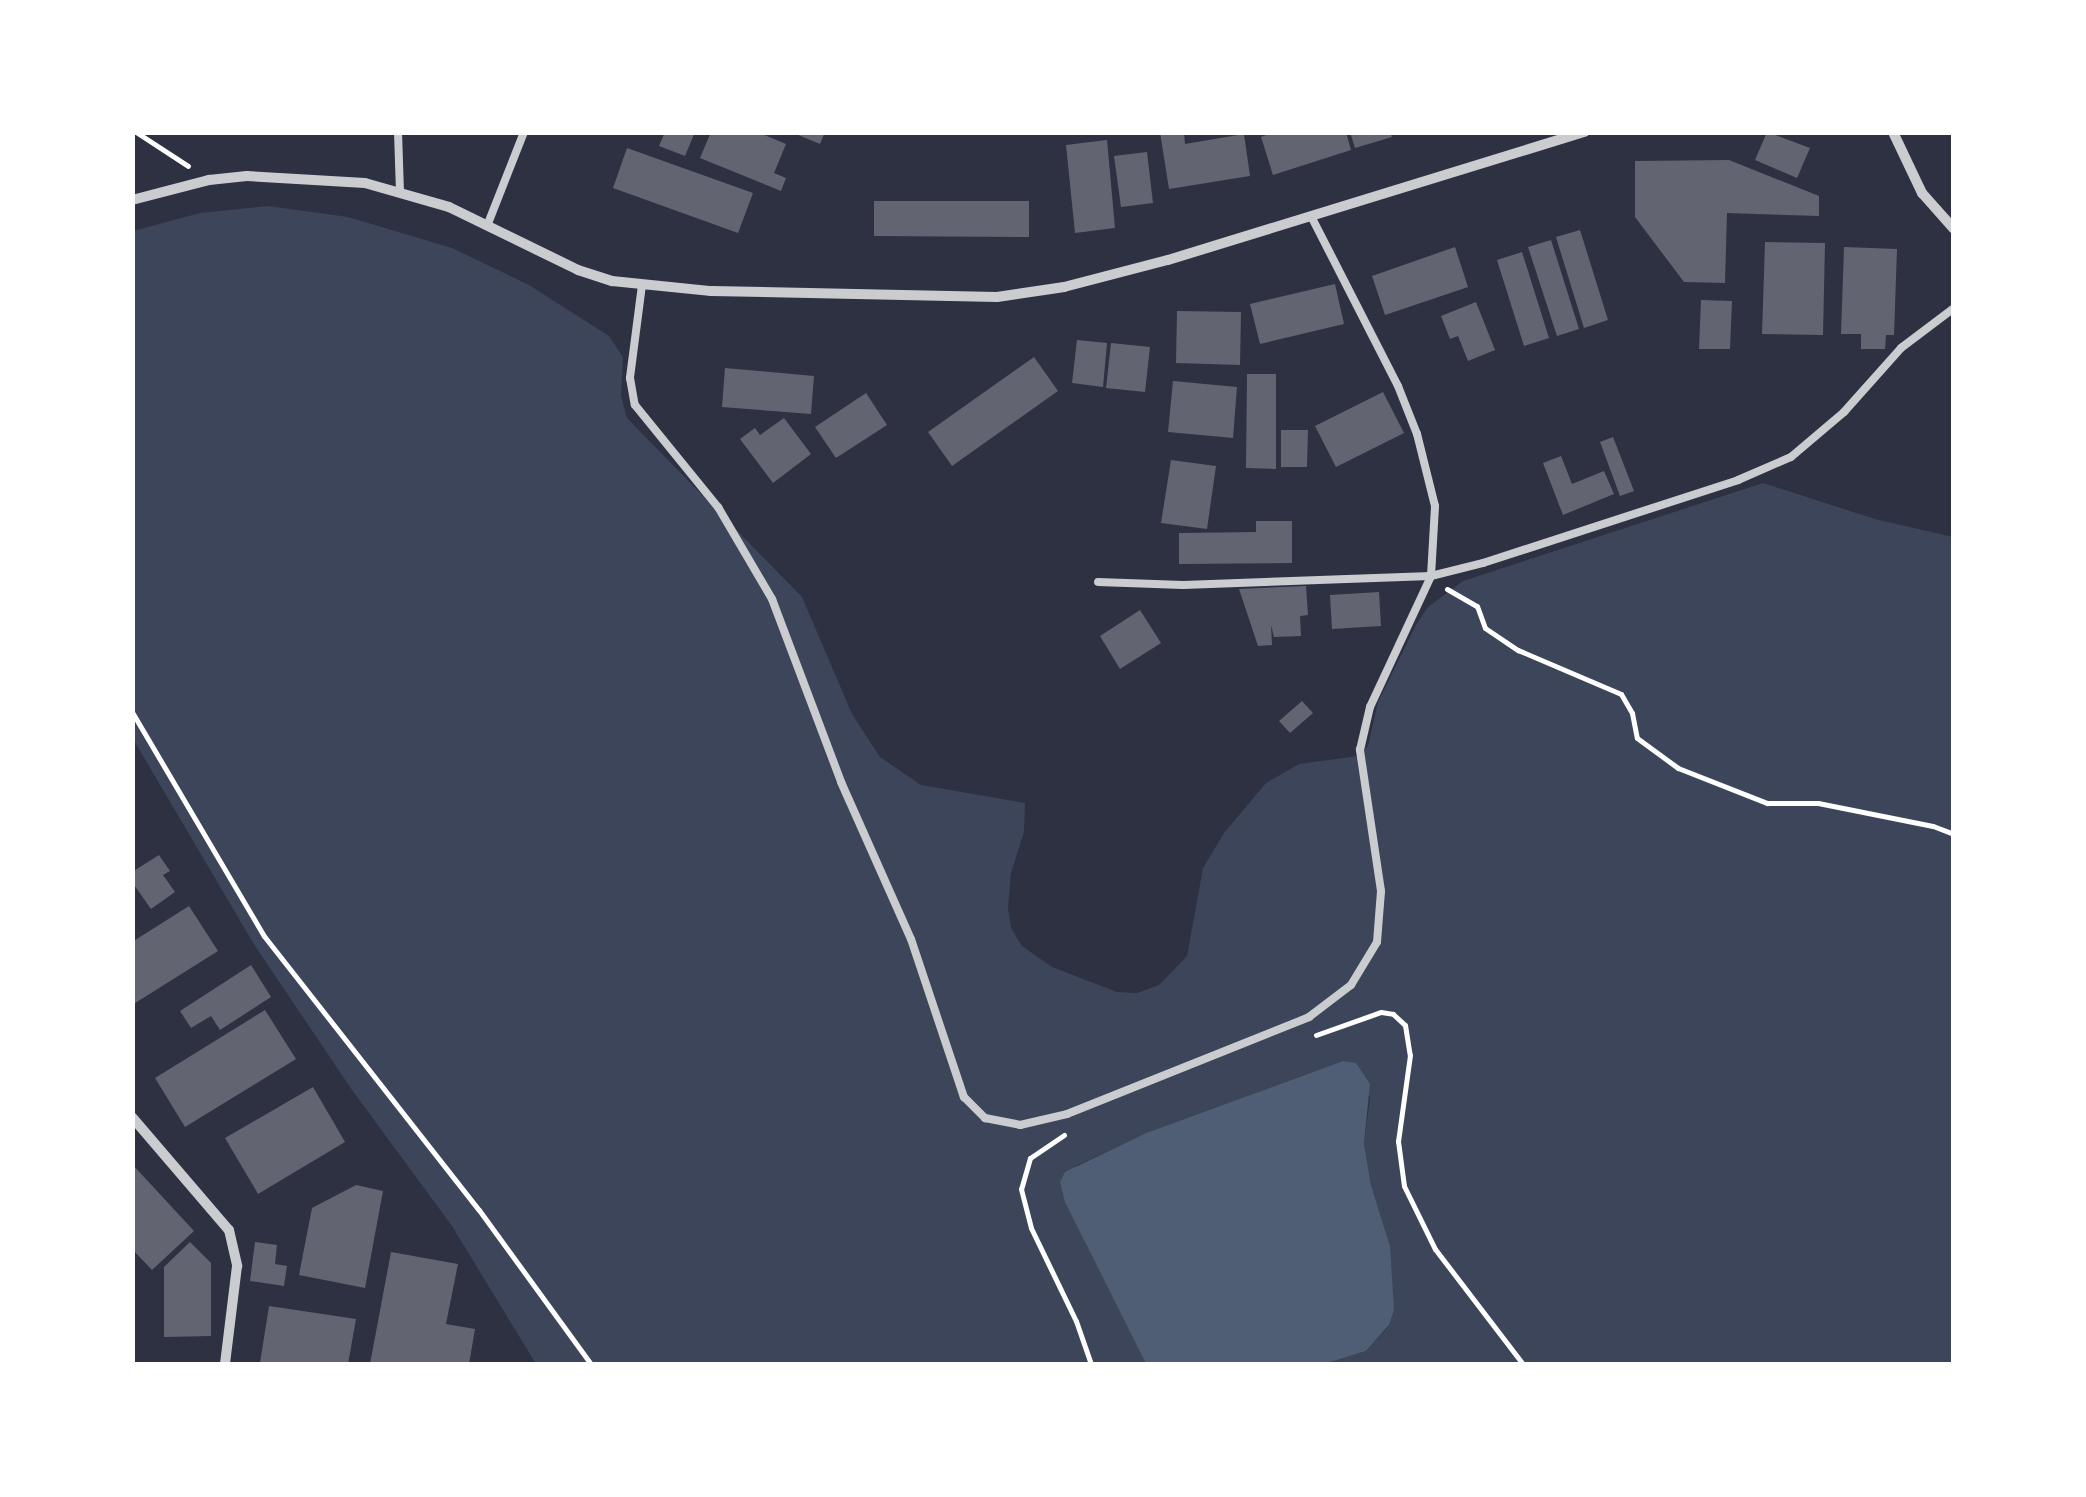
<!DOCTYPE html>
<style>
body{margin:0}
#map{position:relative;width:2086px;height:1497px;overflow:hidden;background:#2d3142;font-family:"Varela Round",sans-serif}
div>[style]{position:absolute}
.green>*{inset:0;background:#3c4559}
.water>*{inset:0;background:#4f5d75}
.building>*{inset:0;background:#626471}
.path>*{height:5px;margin:-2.5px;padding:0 2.5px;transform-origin:2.5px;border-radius:2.5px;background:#fff}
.service>*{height:8px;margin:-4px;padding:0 4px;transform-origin:4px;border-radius:4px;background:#caccd0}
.minor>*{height:10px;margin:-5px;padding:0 5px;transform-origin:5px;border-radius:5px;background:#caccd0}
span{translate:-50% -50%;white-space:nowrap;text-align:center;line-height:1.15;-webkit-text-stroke:8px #fff;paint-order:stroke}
.frame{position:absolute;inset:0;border:135px solid #fff;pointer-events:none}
</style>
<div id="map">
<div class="green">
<i style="clip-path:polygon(268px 206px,348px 217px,452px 248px,529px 285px,609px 336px,623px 357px,621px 396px,627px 418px,802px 597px,852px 714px,880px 757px,921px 785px,1025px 803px,1024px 832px,1011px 873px,1008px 908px,1011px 928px,1022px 946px,1052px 967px,1117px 992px,1137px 993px,1159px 985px,1187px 956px,1203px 868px,1224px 833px,1266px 783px,1299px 764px,1358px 756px,1368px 746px,1378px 702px,1417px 623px,1428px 607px,1463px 581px,1763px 483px,1875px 519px,1953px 537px,1953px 1364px,1324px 1364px,1366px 1351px,1389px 1326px,1390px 1246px,1371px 1185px,1364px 1144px,1370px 1097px,1343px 1061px,1146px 1133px,1076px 1166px,1085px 1242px,1146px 1364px,536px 1364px,452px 1226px,352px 1090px,255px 946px,133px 739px,133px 231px,200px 213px)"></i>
</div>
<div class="water">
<i style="clip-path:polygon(1343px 1061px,1356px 1063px,1370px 1084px,1364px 1144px,1371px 1185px,1390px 1246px,1394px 1310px,1389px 1325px,1366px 1351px,1324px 1364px,1146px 1364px,1065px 1202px,1060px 1182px,1065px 1172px,1146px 1133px)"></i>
</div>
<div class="building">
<i style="clip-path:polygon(665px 132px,695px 132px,685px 156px,659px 146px)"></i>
<i style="clip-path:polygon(711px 132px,757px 132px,786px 144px,774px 173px,786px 178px,781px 191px,700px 158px)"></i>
<i style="clip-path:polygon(791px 132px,825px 132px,820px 144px)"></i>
<i style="clip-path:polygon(1160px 132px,1184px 132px,1185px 144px,1244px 134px,1250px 176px,1169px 189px)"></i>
<i style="clip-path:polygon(1275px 132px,1346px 132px,1351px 150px,1273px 175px,1261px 137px)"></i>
<i style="clip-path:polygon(1350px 132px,1390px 132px,1392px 137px,1355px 148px)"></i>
<i style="clip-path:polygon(1767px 132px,1810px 148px,1797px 178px,1755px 160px)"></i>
<i style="clip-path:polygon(1107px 140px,1115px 228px,1075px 233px,1066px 145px)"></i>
<i style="clip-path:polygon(627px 148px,753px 193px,738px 233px,613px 188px)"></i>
<i style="clip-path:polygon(1147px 152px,1153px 203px,1121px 207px,1114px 156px)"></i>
<i style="clip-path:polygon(1729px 160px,1819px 196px,1819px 216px,1727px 213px,1725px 283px,1684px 282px,1635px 217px,1635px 161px)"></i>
<i style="clip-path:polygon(874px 201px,1029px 201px,1029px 237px,874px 236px)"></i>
<i style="clip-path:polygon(1580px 230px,1608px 320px,1584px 328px,1556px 237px)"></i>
<i style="clip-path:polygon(1551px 240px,1579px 329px,1557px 336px,1528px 247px)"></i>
<i style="clip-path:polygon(1765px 242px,1825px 243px,1823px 335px,1762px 334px)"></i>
<i style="clip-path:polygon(1455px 247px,1468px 287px,1385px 315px,1372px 276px)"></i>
<i style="clip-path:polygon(1844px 247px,1897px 249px,1894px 335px,1886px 335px,1885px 349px,1861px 349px,1861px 334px,1841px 334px)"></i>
<i style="clip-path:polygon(1522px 252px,1549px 338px,1524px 346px,1497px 260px)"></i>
<i style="clip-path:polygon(1335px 284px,1344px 324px,1260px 344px,1250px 304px)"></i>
<i style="clip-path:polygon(1701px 300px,1732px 301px,1730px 349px,1699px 349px)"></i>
<i style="clip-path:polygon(1476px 302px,1495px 350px,1468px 361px,1458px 336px,1450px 339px,1441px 316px)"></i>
<i style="clip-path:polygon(1177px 311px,1241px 312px,1240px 365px,1176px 363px)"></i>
<i style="clip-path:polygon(1077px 340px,1107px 343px,1103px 387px,1072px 383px)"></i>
<i style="clip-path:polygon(1111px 343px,1150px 347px,1145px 392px,1106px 388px)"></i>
<i style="clip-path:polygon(1034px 357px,1058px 391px,952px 466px,928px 432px)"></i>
<i style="clip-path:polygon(725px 368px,814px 376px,811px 414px,722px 407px)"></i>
<i style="clip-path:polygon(1247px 374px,1276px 374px,1276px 469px,1246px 468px)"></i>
<i style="clip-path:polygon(1173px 381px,1237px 387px,1233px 438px,1168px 432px)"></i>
<i style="clip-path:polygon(1383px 392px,1404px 433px,1336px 467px,1315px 426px)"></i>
<i style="clip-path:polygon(866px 393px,887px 425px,836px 458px,815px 427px)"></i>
<i style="clip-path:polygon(784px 418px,811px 454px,773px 483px,740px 439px,755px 428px,760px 435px)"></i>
<i style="clip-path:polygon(1281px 430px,1308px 430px,1307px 467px,1281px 467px)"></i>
<i style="clip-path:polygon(1613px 437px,1634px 491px,1620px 496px,1600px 442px)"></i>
<i style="clip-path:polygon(1561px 456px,1572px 484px,1604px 471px,1614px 494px,1563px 515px,1543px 463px)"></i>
<i style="clip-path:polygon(1171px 460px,1216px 466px,1207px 529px,1161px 523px)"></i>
<i style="clip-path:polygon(1256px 521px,1292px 521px,1292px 563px,1179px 564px,1179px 533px,1256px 532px)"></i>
<i style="clip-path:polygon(1306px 586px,1308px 615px,1300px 616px,1301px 636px,1274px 637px,1271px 625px,1272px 645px,1258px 646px,1239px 589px)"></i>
<i style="clip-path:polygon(1379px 592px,1381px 626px,1332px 629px,1330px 595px)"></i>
<i style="clip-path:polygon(1140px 610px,1161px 643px,1120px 669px,1100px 636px)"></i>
<i style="clip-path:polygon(1302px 701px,1313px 713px,1290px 733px,1279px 721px)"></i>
<i style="clip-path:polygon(159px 855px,170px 871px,163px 875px,175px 892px,151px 909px,132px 882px,132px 872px)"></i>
<i style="clip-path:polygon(189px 906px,218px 951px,132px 1005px,132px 942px)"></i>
<i style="clip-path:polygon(251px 965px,271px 997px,220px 1030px,211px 1016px,191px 1028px,180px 1011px)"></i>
<i style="clip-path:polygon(265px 1010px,296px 1059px,185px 1127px,155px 1078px)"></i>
<i style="clip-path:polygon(313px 1087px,345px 1142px,258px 1194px,225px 1138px)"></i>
<i style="clip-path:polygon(132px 1164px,194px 1231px,152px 1270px,132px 1249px)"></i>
<i style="clip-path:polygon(356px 1185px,383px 1191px,365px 1288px,299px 1275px,312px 1208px)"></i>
<i style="clip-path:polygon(190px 1242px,211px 1263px,211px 1336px,164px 1337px,164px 1267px)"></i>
<i style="clip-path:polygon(255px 1242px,277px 1245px,275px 1264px,287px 1266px,284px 1286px,250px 1281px)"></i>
<i style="clip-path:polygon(391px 1252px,458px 1264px,446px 1324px,475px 1329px,469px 1364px,370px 1364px)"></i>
<i style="clip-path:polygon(269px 1306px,356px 1319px,348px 1364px,260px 1363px)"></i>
</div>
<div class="path">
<i style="left:136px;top:132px;width:62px;rotate:33.2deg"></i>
<i style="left:1447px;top:589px;width:34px;rotate:30deg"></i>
<i style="left:1477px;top:606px;width:23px;rotate:70deg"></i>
<i style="left:1485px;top:628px;width:40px;rotate:34deg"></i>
<i style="left:1518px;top:650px;width:112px;rotate:23.1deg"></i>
<i style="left:1621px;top:694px;width:22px;rotate:60deg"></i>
<i style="left:1632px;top:713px;width:25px;rotate:79deg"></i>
<i style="left:1637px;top:738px;width:51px;rotate:36.2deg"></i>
<i style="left:1678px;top:768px;width:96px;rotate:21.5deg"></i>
<i style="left:1767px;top:803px;width:51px"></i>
<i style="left:1818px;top:803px;width:117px;rotate:11.3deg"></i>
<i style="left:1933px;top:826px;width:22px;rotate:21deg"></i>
<i style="left:132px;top:712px;width:260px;rotate:59.5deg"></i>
<i style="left:264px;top:936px;width:348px;rotate:51.9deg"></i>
<i style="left:479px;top:1210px;width:190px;rotate:54deg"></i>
<i style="left:1316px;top:1035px;width:69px;rotate:-19.5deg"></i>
<i style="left:1381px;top:1012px;width:12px;rotate:9deg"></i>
<i style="left:1393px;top:1014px;width:16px;rotate:43deg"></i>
<i style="left:1405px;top:1025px;width:30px;rotate:81deg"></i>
<i style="left:1410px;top:1055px;width:87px;rotate:97.9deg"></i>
<i style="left:1398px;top:1141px;width:45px;rotate:82.4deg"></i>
<i style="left:1404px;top:1186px;width:70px;rotate:63.8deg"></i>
<i style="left:1435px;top:1249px;width:145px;rotate:52.6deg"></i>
<i style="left:1064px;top:1135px;width:41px;rotate:145.9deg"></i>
<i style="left:1030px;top:1158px;width:32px;rotate:106deg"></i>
<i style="left:1021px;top:1189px;width:40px;rotate:75.6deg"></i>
<i style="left:1031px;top:1228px;width:103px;rotate:64.2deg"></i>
<i style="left:1076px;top:1321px;width:46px;rotate:70.8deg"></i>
</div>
<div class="service">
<i style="left:398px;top:132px;width:59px;rotate:88.1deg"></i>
<i style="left:487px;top:226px;width:101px;rotate:-68.5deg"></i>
<i style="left:642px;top:285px;width:94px;rotate:97.4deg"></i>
<i style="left:630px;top:378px;width:27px;rotate:80deg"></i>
<i style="left:635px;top:405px;width:132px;rotate:50.9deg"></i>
<i style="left:718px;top:507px;width:107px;rotate:59.6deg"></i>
<i style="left:772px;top:599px;width:196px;rotate:69.3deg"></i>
<i style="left:841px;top:782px;width:172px;rotate:66deg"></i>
<i style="left:911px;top:939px;width:167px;rotate:71.5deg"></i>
<i style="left:964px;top:1097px;width:30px;rotate:45deg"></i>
<i style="left:985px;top:1118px;width:36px;rotate:11deg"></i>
<i style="left:1020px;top:1125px;width:48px;rotate:-13.2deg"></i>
<i style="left:1067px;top:1114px;width:261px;rotate:-21.8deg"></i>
<i style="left:1309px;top:1017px;width:53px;rotate:-37.3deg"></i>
<i style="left:1351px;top:985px;width:50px;rotate:-58.8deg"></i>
<i style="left:1377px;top:942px;width:51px;rotate:-85.5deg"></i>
<i style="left:1381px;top:891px;width:143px;rotate:-98.5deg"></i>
<i style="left:1360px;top:750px;width:44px;rotate:-76.9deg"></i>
<i style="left:1370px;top:707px;width:145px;rotate:-65deg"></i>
<i style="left:1431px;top:576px;width:70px;rotate:-86.7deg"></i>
<i style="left:1435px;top:506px;width:74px;rotate:-104deg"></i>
<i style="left:1417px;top:434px;width:52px;rotate:-111.6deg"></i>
<i style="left:1398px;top:386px;width:191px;rotate:-117.1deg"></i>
<i style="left:1098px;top:582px;width:85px;rotate:2deg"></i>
<i style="left:1183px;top:585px;width:248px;rotate:-2.1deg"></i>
<i style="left:1431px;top:576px;width:54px;rotate:-14deg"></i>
<i style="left:1483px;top:563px;width:268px;rotate:-18deg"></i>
<i style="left:1738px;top:480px;width:58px;rotate:-23.5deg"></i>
<i style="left:1791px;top:457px;width:70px;rotate:-40.3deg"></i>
<i style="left:1844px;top:412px;width:86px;rotate:-48.3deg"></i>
<i style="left:1901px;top:348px;width:66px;rotate:-37deg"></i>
</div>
<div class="minor">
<i style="left:1893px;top:132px;width:68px;rotate:64.6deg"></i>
<i style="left:1922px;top:193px;width:48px;rotate:48.4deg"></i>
<i style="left:132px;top:200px;width:80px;rotate:-14.6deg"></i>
<i style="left:209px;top:180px;width:38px;rotate:-6deg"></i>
<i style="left:247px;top:176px;width:118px;rotate:3.4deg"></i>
<i style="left:365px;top:183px;width:87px;rotate:15.9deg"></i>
<i style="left:449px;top:207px;width:144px;rotate:26deg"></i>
<i style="left:578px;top:270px;width:36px;rotate:18deg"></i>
<i style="left:612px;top:281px;width:100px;rotate:5.8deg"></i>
<i style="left:711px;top:291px;width:286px;rotate:1.2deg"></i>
<i style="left:997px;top:297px;width:68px;rotate:-8.5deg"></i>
<i style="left:1064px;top:287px;width:107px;rotate:-14.6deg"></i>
<i style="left:1168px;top:260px;width:436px;rotate:-17.1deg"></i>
<i style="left:132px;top:1117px;width:149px;rotate:49.4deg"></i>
<i style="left:229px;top:1230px;width:37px;rotate:77deg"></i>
<i style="left:237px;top:1266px;width:99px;rotate:97deg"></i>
</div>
<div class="frame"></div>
</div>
